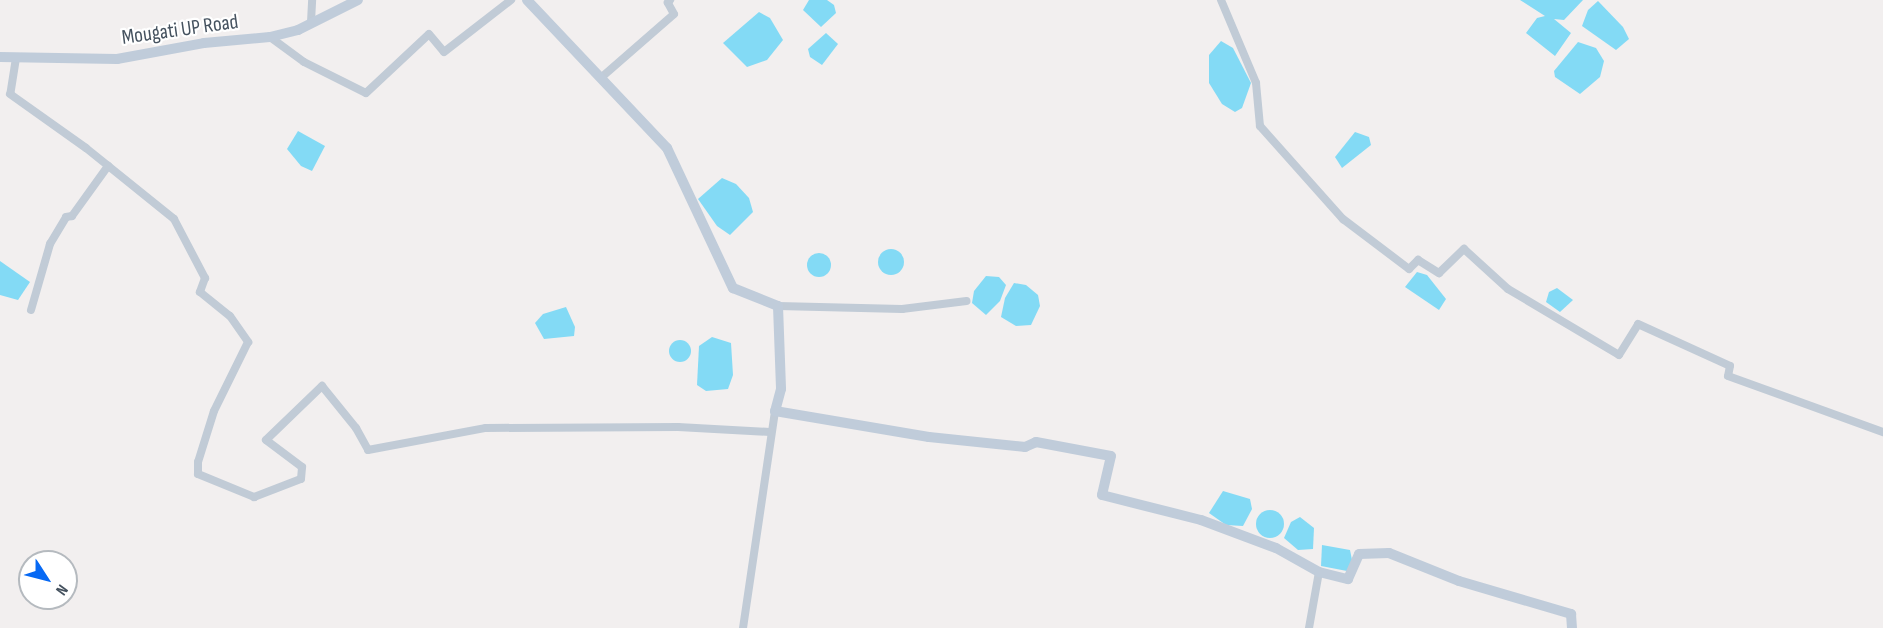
<!DOCTYPE html>
<style>
body{margin:0}
#map{position:relative;width:1883px;height:628px;overflow:hidden;background:#f2efef;font-family:"Sofia Sans Condensed",sans-serif}
div>[style]{position:absolute}
.water>*{inset:0;background:#83daf5}
.round{border-radius:50%}
.street>*{height:8px;margin:-4px;padding:0 4px;transform-origin:4px;border-radius:4px;background:#c1cbd6}
.secondary>*{height:10px;margin:-5px;padding:0 5px;transform-origin:5px;border-radius:5px;background:#c0ccda}
span{translate:-50% -50%;white-space:nowrap;text-align:center;line-height:1.15;-webkit-text-stroke:4.5px #fff;paint-order:stroke}
.street-label{font-size:21px;color:#45525f}
.north{position:absolute;left:18px;top:550px;width:60px;height:60px;box-sizing:border-box;background:#fff;border:2px solid #b5babf;border-radius:50%;rotate:126deg;font-size:16px;font-weight:700;line-height:24px;text-align:center;color:#45525f}
.north::after{content:'';display:block;margin:auto;width:21px;height:27px;background:#0769f4;clip-path:polygon(50% 0,100% 100%,50% 72%,0 100%)}
</style>
<div id="map">
<div class="water">
<i style="clip-path:polygon(809px 0,827px 0,834px 5px,836px 13px,821px 27px,803px 10px)"></i>
<i style="clip-path:polygon(1520px 0,1583px 0,1564px 20px,1554px 19px,1571px 33px,1555px 56px,1526px 33px,1537px 18px,1545px 16px)"></i>
<i style="clip-path:polygon(1598px 1px,1623px 27px,1629px 39px,1616px 50px,1582px 26px,1588px 10px)"></i>
<i style="clip-path:polygon(759px 12px,770px 18px,783px 40px,767px 60px,747px 67px,723px 43px)"></i>
<i style="clip-path:polygon(826px 33px,838px 44px,822px 65px,810px 57px,808px 49px)"></i>
<i style="clip-path:polygon(1221px 41px,1233px 48px,1251px 83px,1242px 108px,1235px 112px,1222px 104px,1209px 83px,1209px 55px)"></i>
<i style="clip-path:polygon(1578px 42px,1596px 48px,1604px 61px,1600px 77px,1580px 94px,1555px 77px,1554px 71px)"></i>
<i style="clip-path:polygon(298px 131px,325px 146px,312px 171px,301px 166px,287px 149px)"></i>
<i style="clip-path:polygon(1355px 132px,1369px 137px,1371px 145px,1342px 168px,1335px 157px)"></i>
<i style="clip-path:polygon(722px 178px,736px 184px,749px 198px,753px 212px,730px 235px,717px 226px,698px 199px)"></i>
<i class="round" style="left:878px;top:249px;width:26px;height:26px"></i>
<i class="round" style="left:807px;top:253px;width:24px;height:24px"></i>
<i style="clip-path:polygon(0 261px,30px 282px,18px 300px,0 295px)"></i>
<i style="clip-path:polygon(1417px 272px,1427px 275px,1446px 299px,1439px 310px,1405px 287px)"></i>
<i style="clip-path:polygon(986px 276px,999px 277px,1006px 285px,1000px 301px,986px 315px,972px 303px,974px 291px)"></i>
<i style="clip-path:polygon(1014px 283px,1026px 285px,1038px 295px,1040px 306px,1031px 325px,1016px 326px,1001px 317px,1005px 298px)"></i>
<i style="clip-path:polygon(1557px 288px,1573px 300px,1560px 312px,1546px 302px,1549px 292px)"></i>
<i style="clip-path:polygon(566px 307px,575px 327px,574px 336px,544px 339px,535px 323px,543px 314px)"></i>
<i style="clip-path:polygon(712px 337px,731px 343px,733px 375px,728px 389px,706px 391px,697px 385px,699px 346px)"></i>
<i class="round" style="left:669px;top:340px;width:22px;height:22px"></i>
<i style="clip-path:polygon(1223px 491px,1250px 499px,1252px 509px,1243px 526px,1226px 525px,1209px 513px)"></i>
<i class="round" style="left:1256px;top:510px;width:28px;height:28px"></i>
<i style="clip-path:polygon(1300px 517px,1314px 528px,1313px 549px,1298px 550px,1284px 538px,1291px 522px)"></i>
<i style="clip-path:polygon(1322px 545px,1350px 550px,1352px 560px,1347px 571px,1321px 566px)"></i>
</div>
<div class="street">
<i style="left:1221px;top:0;width:90px;rotate:67.1deg"></i>
<i style="left:1256px;top:83px;width:43px;rotate:84.7deg"></i>
<i style="left:1260px;top:126px;width:125px;rotate:48.3deg"></i>
<i style="left:1343px;top:219px;width:83px;rotate:37.1deg"></i>
<i style="left:1409px;top:269px;width:13px;rotate:-45deg"></i>
<i style="left:1418px;top:260px;width:25px;rotate:32deg"></i>
<i style="left:1439px;top:273px;width:35px;rotate:-44deg"></i>
<i style="left:1464px;top:249px;width:59px;rotate:42.3deg"></i>
<i style="left:1508px;top:289px;width:129px;rotate:30.7deg"></i>
<i style="left:1619px;top:355px;width:36px;rotate:-58deg"></i>
<i style="left:1638px;top:324px;width:101px;rotate:24.5deg"></i>
<i style="left:1730px;top:366px;width:10px;rotate:101deg"></i>
<i style="left:1728px;top:376px;width:165px;rotate:19.9deg"></i>
<i style="left:311px;top:22px;width:22px;rotate:-87deg"></i>
<i style="left:270px;top:37px;width:42px;rotate:36.3deg"></i>
<i style="left:304px;top:62px;width:69px;rotate:26.6deg"></i>
<i style="left:366px;top:93px;width:86px;rotate:-43.1deg"></i>
<i style="left:429px;top:34px;width:23px;rotate:50deg"></i>
<i style="left:444px;top:52px;width:85px;rotate:-37.8deg"></i>
<i style="left:16px;top:58px;width:36px;rotate:99deg"></i>
<i style="left:10px;top:94px;width:93px;rotate:35.4deg"></i>
<i style="left:86px;top:148px;width:113px;rotate:38.9deg"></i>
<i style="left:174px;top:219px;width:67px;rotate:62.3deg"></i>
<i style="left:205px;top:278px;width:15px;rotate:110deg"></i>
<i style="left:200px;top:292px;width:38px;rotate:39deg"></i>
<i style="left:230px;top:316px;width:32px;rotate:55deg"></i>
<i style="left:248px;top:342px;width:77px;rotate:116.2deg"></i>
<i style="left:214px;top:411px;width:53px;rotate:107.4deg"></i>
<i style="left:198px;top:462px;width:12px;rotate:90deg"></i>
<i style="left:198px;top:474px;width:61px;rotate:22.3deg"></i>
<i style="left:254px;top:497px;width:50px;rotate:-21deg"></i>
<i style="left:301px;top:479px;width:12px;rotate:-85deg"></i>
<i style="left:302px;top:467px;width:45px;rotate:-143.1deg"></i>
<i style="left:266px;top:440px;width:78px;rotate:-44deg"></i>
<i style="left:322px;top:386px;width:54px;rotate:51deg"></i>
<i style="left:356px;top:428px;width:25px;rotate:61deg"></i>
<i style="left:368px;top:450px;width:120px;rotate:-10.6deg"></i>
<i style="left:486px;top:428px;width:192px;rotate:-0.3deg"></i>
<i style="left:678px;top:427px;width:92px;rotate:3.1deg"></i>
<i style="left:603px;top:76px;width:94px;rotate:-41.1deg"></i>
<i style="left:674px;top:14px;width:13px;rotate:-119deg"></i>
<i style="left:668px;top:3px;width:4px;rotate:-56deg"></i>
<i style="left:778px;top:306px;width:124px;rotate:1.4deg"></i>
<i style="left:902px;top:309px;width:65px;rotate:-7deg"></i>
<i style="left:31px;top:310px;width:69px;rotate:-73.9deg"></i>
<i style="left:50px;top:244px;width:31px;rotate:-59deg"></i>
<i style="left:66px;top:217px;width:6px;rotate:-9deg"></i>
<i style="left:72px;top:216px;width:62px;rotate:-54.2deg"></i>
<i style="left:743px;top:628px;width:219px;rotate:-81.6deg"></i>
<i style="left:1309px;top:628px;width:57px;rotate:-79.9deg"></i>
</div>
<div class="secondary">
<i style="left:527px;top:0;width:204px;rotate:46.6deg"></i>
<i style="left:667px;top:148px;width:155px;rotate:64.8deg"></i>
<i style="left:733px;top:288px;width:48px;rotate:21.8deg"></i>
<i style="left:778px;top:306px;width:83px;rotate:87.9deg"></i>
<i style="left:781px;top:389px;width:23px;rotate:105deg"></i>
<i style="left:775px;top:411px;width:156px;rotate:9.6deg"></i>
<i style="left:929px;top:437px;width:97px;rotate:5.9deg"></i>
<i style="left:1025px;top:447px;width:12px;rotate:-24deg"></i>
<i style="left:1036px;top:442px;width:76px;rotate:10.6deg"></i>
<i style="left:1111px;top:456px;width:40px;rotate:103deg"></i>
<i style="left:1102px;top:495px;width:102px;rotate:14.2deg"></i>
<i style="left:1201px;top:520px;width:80px;rotate:20.5deg"></i>
<i style="left:1276px;top:548px;width:49px;rotate:29.2deg"></i>
<i style="left:1319px;top:572px;width:30px;rotate:14deg"></i>
<i style="left:1348px;top:579px;width:27px;rotate:-66deg"></i>
<i style="left:1359px;top:554px;width:30px;rotate:-2deg"></i>
<i style="left:1389px;top:553px;width:75px;rotate:21.8deg"></i>
<i style="left:1459px;top:581px;width:117px;rotate:16.4deg"></i>
<i style="left:1571px;top:614px;width:14px;rotate:86deg"></i>
<i style="left:0;top:57px;width:117px;rotate:1deg"></i>
<i style="left:117px;top:59px;width:88px;rotate:-10.4deg"></i>
<i style="left:204px;top:43px;width:66px;rotate:-5.2deg"></i>
<i style="left:270px;top:37px;width:29px;rotate:-14deg"></i>
<i style="left:298px;top:30px;width:67px;rotate:-26.6deg"></i>
</div>
<div class="street-label">
<span style="left:180px;top:30px;rotate:-8deg">Mougati UP Road</span>
</div>
<div class="north">N</div>
</div>
